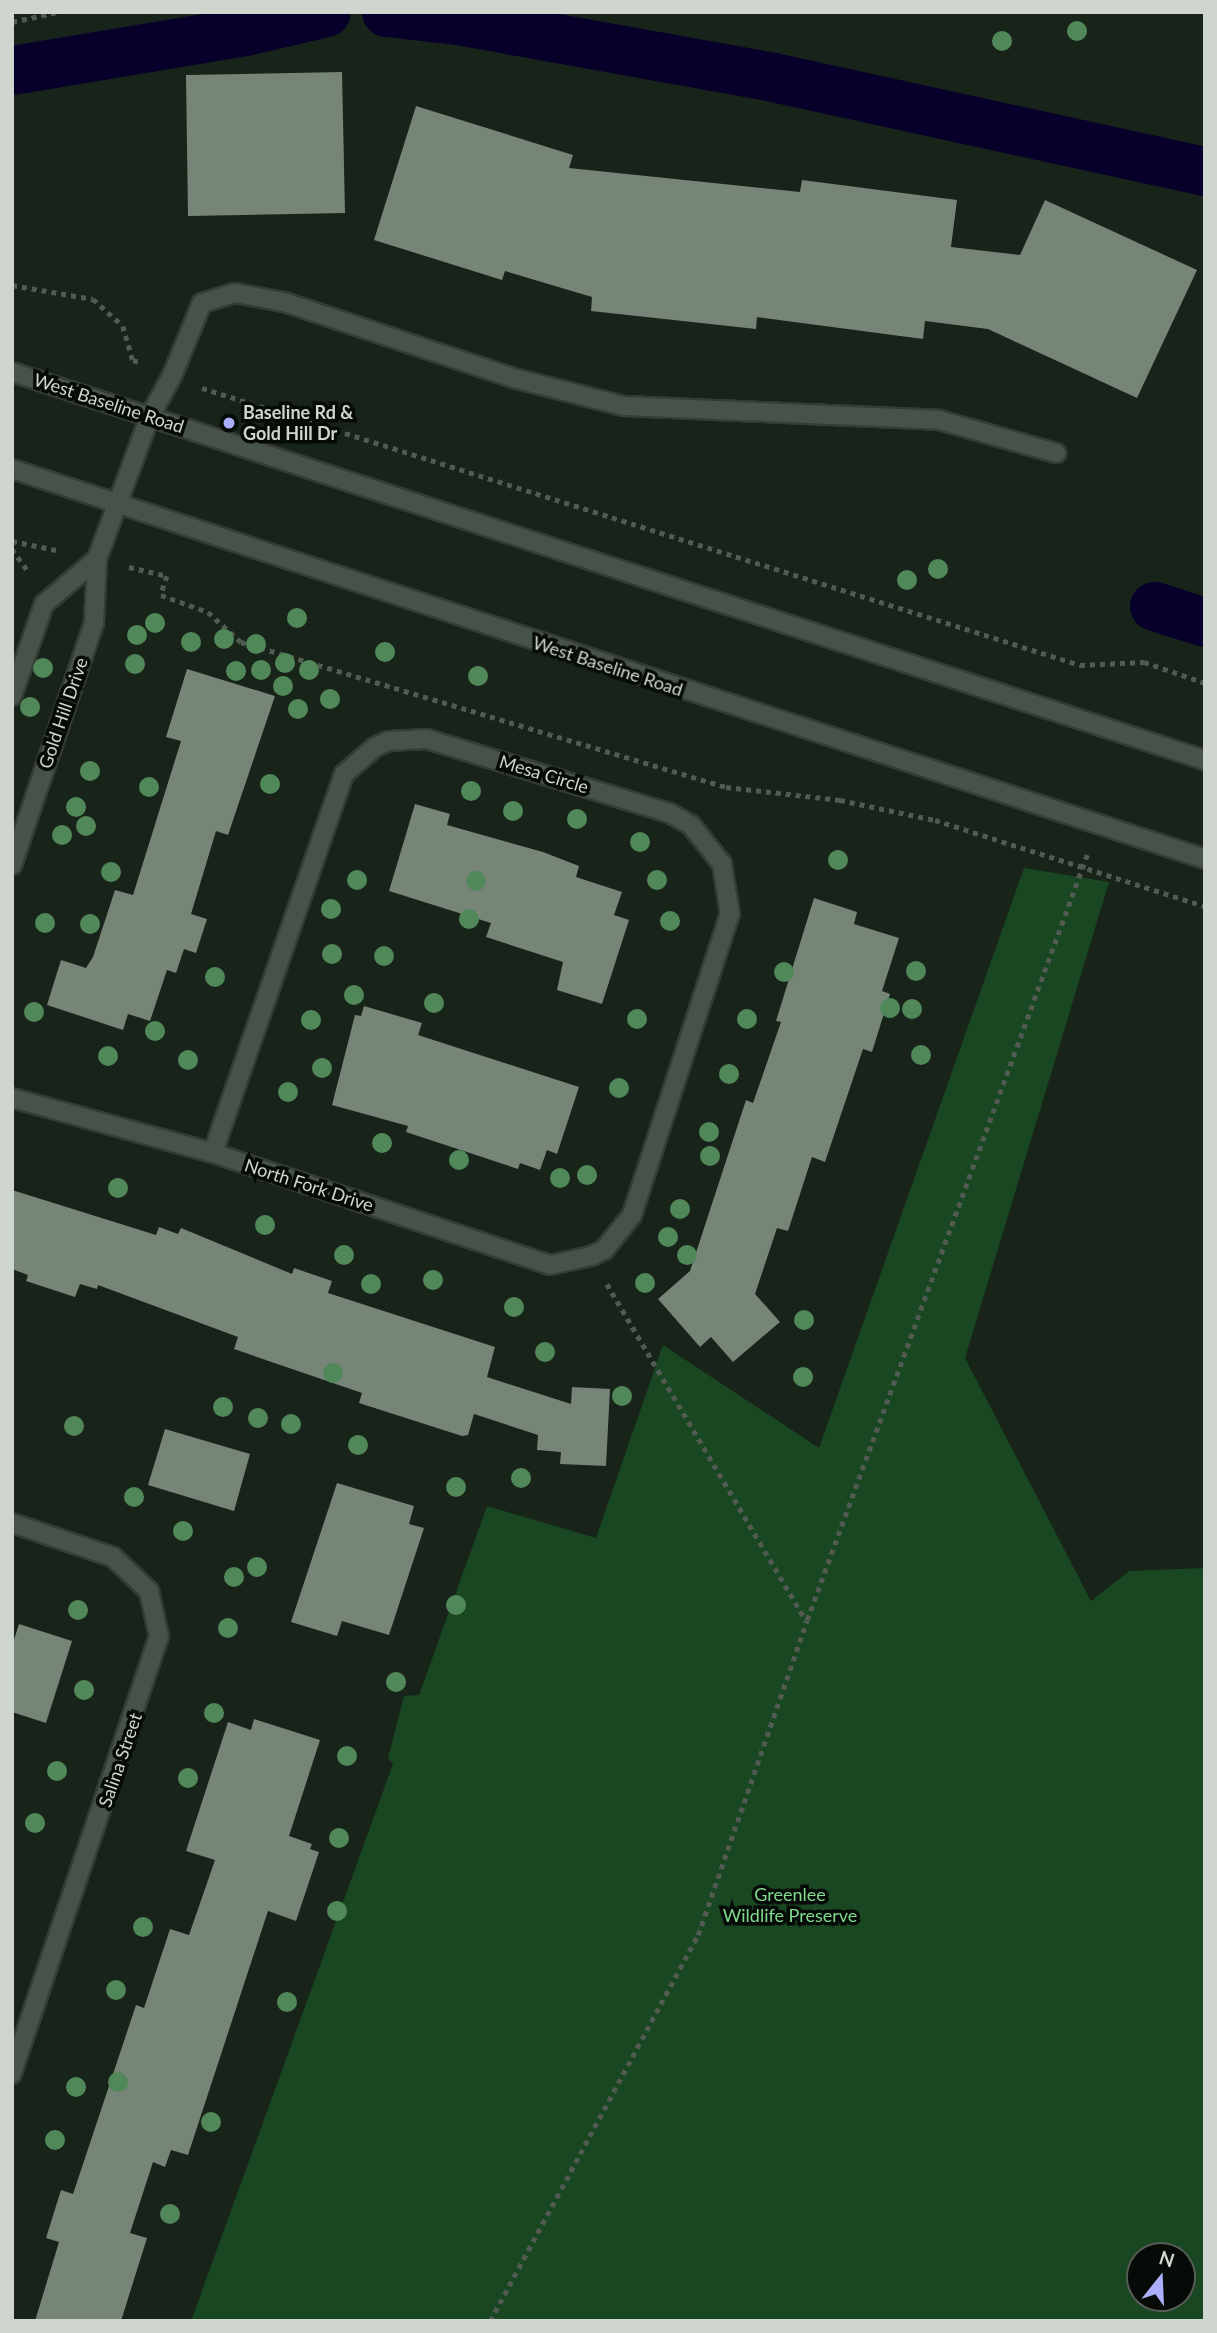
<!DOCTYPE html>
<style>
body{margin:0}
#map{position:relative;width:1217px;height:2333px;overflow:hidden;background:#18231a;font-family:Lato,sans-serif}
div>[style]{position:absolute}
.green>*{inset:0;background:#184722}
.canal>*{height:49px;margin:-24.5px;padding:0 24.5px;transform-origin:24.5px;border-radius:24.5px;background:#07002b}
.building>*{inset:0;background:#778478}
.path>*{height:4.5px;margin-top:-2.25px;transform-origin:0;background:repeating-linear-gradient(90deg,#515b52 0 5px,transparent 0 10px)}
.roads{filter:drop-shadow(2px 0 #343c35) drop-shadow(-2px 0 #343c35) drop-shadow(0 2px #343c35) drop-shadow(0 -2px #343c35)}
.street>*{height:18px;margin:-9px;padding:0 9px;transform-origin:9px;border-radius:9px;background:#475349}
.secondary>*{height:18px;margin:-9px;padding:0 9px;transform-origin:9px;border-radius:9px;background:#475349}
.trees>*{width:20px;height:20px;margin:-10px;border-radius:50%;background:#51885a}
.dots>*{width:19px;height:19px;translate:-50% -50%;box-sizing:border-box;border:4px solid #070b07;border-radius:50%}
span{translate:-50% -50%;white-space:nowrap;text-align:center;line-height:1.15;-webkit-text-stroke:7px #070b07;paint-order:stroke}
.street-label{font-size:18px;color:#ced6cf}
.poi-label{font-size:18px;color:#ced6cf;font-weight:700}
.left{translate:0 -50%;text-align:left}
.park-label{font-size:18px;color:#7fdb8e}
.frame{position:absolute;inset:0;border:14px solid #ced6cf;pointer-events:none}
.north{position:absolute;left:1126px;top:2242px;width:70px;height:70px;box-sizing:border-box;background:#070b07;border:2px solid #575c57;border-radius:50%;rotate:18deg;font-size:19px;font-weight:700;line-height:28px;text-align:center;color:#ced6cf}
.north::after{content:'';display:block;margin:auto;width:24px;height:32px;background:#abaffb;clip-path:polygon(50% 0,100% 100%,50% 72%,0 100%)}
</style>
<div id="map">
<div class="green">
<i style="clip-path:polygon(evenodd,1024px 868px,1109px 882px,965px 1358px,1091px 1601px,1129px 1571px,1205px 1568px,1205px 2321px,191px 2321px,393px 1764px,388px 1758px,404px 1696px,419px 1695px,487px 1506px,596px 1538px,663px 1345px,819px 1448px,1024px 868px,1140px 2256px,1182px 2256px,1182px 2298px,1140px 2298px,1140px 2256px)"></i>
</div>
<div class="canal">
<i style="left:386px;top:12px;width:71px;rotate:6.4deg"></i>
<i style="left:457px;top:20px;width:321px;rotate:10.2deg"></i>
<i style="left:773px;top:77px;width:442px;rotate:12.3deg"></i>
<i style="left:12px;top:70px;width:236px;rotate:-9.5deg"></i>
<i style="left:245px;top:31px;width:83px;rotate:-13.2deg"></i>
<i style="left:1154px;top:606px;width:53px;rotate:17.4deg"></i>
</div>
<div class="building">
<i style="clip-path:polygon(342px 72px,345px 213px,188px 216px,186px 75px)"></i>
<i style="clip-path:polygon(416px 106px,573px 155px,569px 168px,800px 192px,802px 180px,957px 200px,951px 247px,1020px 255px,1045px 200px,1197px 270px,1137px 398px,988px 329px,925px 321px,923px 339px,757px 317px,756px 329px,591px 311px,592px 297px,505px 271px,502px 280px,374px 240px)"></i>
<i style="clip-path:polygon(187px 669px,275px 696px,228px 835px,216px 831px,191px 914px,207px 919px,196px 953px,184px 949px,176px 973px,167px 970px,150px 1021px,128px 1014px,123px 1030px,47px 1005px,61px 960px,86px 968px,93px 957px,115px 890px,133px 895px,181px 741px,166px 737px)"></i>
<i style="clip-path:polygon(415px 804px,450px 814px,447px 825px,543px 852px,579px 866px,576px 877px,622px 892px,614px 915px,629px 920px,602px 1004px,557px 990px,563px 962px,486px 937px,491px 923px,389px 891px)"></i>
<i style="clip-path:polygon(814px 898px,857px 912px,854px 924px,899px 938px,882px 991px,890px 994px,872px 1052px,863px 1049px,825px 1162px,812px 1157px,788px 1231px,777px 1228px,755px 1294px,780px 1322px,733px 1362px,711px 1337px,700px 1347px,658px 1299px,690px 1271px,746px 1100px,753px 1103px,781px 1022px,776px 1021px)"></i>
<i style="clip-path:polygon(364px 1006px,422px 1023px,418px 1035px,579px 1087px,557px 1154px,547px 1150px,540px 1170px,520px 1163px,518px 1169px,406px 1132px,408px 1126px,332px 1105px,355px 1015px,361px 1016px)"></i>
<i style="clip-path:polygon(12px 1190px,156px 1235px,159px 1227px,178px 1234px,181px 1228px,292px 1274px,294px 1268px,332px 1281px,328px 1293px,495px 1347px,487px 1377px,571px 1404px,572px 1387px,610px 1389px,606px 1466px,560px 1464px,561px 1452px,537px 1450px,538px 1435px,474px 1414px,468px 1435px,462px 1436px,359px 1403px,362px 1393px,234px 1349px,238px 1337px,98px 1285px,97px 1289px,80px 1284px,75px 1297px,26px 1281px,28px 1275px,12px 1269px)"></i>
<i style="clip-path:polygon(165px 1429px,250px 1454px,234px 1511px,148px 1485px)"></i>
<i style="clip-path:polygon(337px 1483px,414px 1506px,409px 1524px,424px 1528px,389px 1635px,342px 1621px,337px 1636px,291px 1622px)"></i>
<i style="clip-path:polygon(19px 1624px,72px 1641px,46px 1723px,12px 1712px,12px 1646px)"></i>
<i style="clip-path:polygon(254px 1719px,320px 1740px,289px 1836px,312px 1844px,310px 1849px,319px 1852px,296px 1921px,268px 1911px,188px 2155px,171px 2150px,165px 2167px,153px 2162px,130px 2233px,147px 2238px,121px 2321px,35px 2321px,59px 2242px,46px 2238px,61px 2190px,73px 2194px,136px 2005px,144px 2008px,170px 1929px,189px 1935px,215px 1860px,186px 1851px,228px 1722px,251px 1730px)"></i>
</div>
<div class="path">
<i style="left:12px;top:22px;width:46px;rotate:-12.5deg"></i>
<i style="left:12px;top:285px;width:82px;rotate:9.8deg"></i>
<i style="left:93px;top:299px;width:40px;rotate:42deg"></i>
<i style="left:123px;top:326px;width:35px;rotate:74deg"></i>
<i style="left:133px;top:360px;width:9px;rotate:18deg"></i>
<i style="left:202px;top:388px;width:921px;rotate:17.51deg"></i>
<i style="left:1080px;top:665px;width:64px;rotate:-2.7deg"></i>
<i style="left:1144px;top:662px;width:65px;rotate:19deg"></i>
<i style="left:12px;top:541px;width:45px;rotate:11.6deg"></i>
<i style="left:12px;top:549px;width:26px;rotate:54deg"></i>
<i style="left:129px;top:567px;width:39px;rotate:13deg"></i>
<i style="left:167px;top:576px;width:20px;rotate:108deg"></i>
<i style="left:161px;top:595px;width:50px;rotate:19.9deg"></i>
<i style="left:208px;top:612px;width:45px;rotate:42.3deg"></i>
<i style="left:241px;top:642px;width:506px;rotate:16.65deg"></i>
<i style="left:726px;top:787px;width:115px;rotate:6.5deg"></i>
<i style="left:840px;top:800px;width:97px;rotate:11.9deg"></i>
<i style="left:935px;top:820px;width:283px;rotate:17.7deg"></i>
<i style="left:607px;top:1284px;width:391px;rotate:59.4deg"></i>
<i style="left:490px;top:2321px;width:438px;rotate:-61.7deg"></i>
<i style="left:698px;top:1935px;width:333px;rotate:-70.9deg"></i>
<i style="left:807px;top:1620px;width:815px;rotate:-69.9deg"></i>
</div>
<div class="roads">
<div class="street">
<i style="left:12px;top:696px;width:97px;rotate:-70.8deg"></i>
<i style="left:44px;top:604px;width:70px;rotate:-40.3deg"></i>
<i style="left:12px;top:865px;width:256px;rotate:-71.3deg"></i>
<i style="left:94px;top:623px;width:64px;rotate:-87.3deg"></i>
<i style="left:97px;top:559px;width:153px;rotate:-69.7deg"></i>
<i style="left:150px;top:416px;width:46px;rotate:-61.2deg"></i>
<i style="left:172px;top:376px;width:79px;rotate:-67.7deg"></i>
<i style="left:202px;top:303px;width:34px;rotate:-17deg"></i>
<i style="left:235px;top:293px;width:50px;rotate:10.4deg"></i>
<i style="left:284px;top:302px;width:245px;rotate:18.3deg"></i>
<i style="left:517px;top:379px;width:110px;rotate:14.2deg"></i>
<i style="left:624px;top:406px;width:315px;rotate:2.5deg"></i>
<i style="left:939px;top:420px;width:122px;rotate:15.8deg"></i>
<i style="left:12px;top:1098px;width:208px;rotate:15.3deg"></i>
<i style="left:213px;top:1153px;width:355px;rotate:18.4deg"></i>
<i style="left:550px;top:1265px;width:42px;rotate:-12.4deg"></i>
<i style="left:591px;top:1256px;width:14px;rotate:-25deg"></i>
<i style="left:604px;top:1250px;width:45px;rotate:-51.3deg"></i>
<i style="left:632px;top:1215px;width:317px;rotate:-72deg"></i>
<i style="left:730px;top:914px;width:51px;rotate:-99.1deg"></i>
<i style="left:722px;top:864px;width:50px;rotate:-128.5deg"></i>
<i style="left:691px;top:825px;width:25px;rotate:-151deg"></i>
<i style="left:669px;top:813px;width:253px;rotate:-163deg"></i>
<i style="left:427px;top:739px;width:39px;rotate:177deg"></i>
<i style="left:388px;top:741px;width:14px;rotate:155deg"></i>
<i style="left:375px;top:747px;width:41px;rotate:138.9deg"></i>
<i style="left:344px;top:774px;width:401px;rotate:109.1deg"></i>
<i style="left:12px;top:1523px;width:107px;rotate:18.6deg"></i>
<i style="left:113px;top:1557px;width:50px;rotate:43.4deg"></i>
<i style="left:149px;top:1591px;width:46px;rotate:77.5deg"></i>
<i style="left:159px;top:1636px;width:462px;rotate:108.6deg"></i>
</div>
<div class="secondary">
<i style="left:12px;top:372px;width:1255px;rotate:18.02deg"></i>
<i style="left:12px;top:469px;width:1255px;rotate:18.1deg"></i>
</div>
</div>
<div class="trees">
<i style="left:1077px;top:31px"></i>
<i style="left:1002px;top:41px"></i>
<i style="left:938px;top:569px"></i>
<i style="left:907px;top:580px"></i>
<i style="left:297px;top:618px"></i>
<i style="left:155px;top:623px"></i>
<i style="left:137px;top:635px"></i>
<i style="left:224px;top:639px"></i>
<i style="left:191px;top:642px"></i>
<i style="left:256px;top:644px"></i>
<i style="left:385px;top:652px"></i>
<i style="left:285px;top:663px"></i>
<i style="left:135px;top:664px"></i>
<i style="left:43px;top:668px"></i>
<i style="left:261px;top:670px"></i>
<i style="left:309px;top:670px"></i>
<i style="left:236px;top:671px"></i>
<i style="left:478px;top:676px"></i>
<i style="left:283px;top:686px"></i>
<i style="left:330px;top:699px"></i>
<i style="left:30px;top:707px"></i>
<i style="left:298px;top:709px"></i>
<i style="left:90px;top:771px"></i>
<i style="left:270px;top:784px"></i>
<i style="left:149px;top:787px"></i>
<i style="left:471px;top:791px"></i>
<i style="left:76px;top:807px"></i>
<i style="left:513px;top:811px"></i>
<i style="left:577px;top:819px"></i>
<i style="left:86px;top:826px"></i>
<i style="left:62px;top:835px"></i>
<i style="left:640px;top:842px"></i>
<i style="left:838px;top:860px"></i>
<i style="left:111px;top:872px"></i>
<i style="left:357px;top:880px"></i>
<i style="left:657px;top:880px"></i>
<i style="left:476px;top:881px"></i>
<i style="left:331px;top:909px"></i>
<i style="left:469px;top:919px"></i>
<i style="left:670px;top:921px"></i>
<i style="left:45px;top:923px"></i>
<i style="left:90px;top:924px"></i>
<i style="left:332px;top:954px"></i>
<i style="left:384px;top:956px"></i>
<i style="left:916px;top:971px"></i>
<i style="left:784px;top:972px"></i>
<i style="left:215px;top:977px"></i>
<i style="left:354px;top:995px"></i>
<i style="left:434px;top:1003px"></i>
<i style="left:890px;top:1008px"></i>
<i style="left:912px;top:1009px"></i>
<i style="left:34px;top:1012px"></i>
<i style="left:637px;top:1019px"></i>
<i style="left:747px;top:1019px"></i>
<i style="left:311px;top:1020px"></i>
<i style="left:155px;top:1031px"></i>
<i style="left:921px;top:1055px"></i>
<i style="left:108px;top:1056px"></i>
<i style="left:188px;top:1060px"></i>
<i style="left:322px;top:1068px"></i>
<i style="left:729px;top:1074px"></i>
<i style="left:619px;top:1088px"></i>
<i style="left:288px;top:1092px"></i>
<i style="left:709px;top:1132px"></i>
<i style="left:382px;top:1143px"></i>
<i style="left:710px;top:1156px"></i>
<i style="left:459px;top:1160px"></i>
<i style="left:587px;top:1175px"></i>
<i style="left:560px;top:1178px"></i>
<i style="left:118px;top:1188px"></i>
<i style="left:680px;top:1209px"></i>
<i style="left:265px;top:1225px"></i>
<i style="left:668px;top:1237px"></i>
<i style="left:344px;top:1255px"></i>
<i style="left:687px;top:1255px"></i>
<i style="left:433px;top:1280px"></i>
<i style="left:645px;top:1283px"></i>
<i style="left:371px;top:1284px"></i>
<i style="left:514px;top:1307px"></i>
<i style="left:804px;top:1320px"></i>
<i style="left:545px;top:1352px"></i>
<i style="left:333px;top:1373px"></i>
<i style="left:803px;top:1377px"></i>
<i style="left:622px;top:1396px"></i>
<i style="left:223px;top:1407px"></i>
<i style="left:258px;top:1418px"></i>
<i style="left:291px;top:1424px"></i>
<i style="left:74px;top:1426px"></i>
<i style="left:358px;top:1445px"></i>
<i style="left:521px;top:1478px"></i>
<i style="left:456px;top:1487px"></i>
<i style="left:134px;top:1497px"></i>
<i style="left:183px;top:1531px"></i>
<i style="left:257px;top:1567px"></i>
<i style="left:234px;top:1577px"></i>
<i style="left:456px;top:1605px"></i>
<i style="left:78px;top:1610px"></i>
<i style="left:228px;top:1628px"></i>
<i style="left:396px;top:1682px"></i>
<i style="left:84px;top:1690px"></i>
<i style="left:214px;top:1713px"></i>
<i style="left:347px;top:1756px"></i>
<i style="left:57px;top:1771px"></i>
<i style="left:188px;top:1778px"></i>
<i style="left:35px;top:1823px"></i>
<i style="left:339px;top:1838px"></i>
<i style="left:337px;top:1911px"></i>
<i style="left:143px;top:1927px"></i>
<i style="left:116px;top:1990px"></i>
<i style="left:287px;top:2002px"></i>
<i style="left:118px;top:2082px"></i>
<i style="left:76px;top:2087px"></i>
<i style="left:211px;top:2122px"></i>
<i style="left:55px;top:2140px"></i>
<i style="left:170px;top:2214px"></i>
</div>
<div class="dots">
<i style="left:229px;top:423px;background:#abaffb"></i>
</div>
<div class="street-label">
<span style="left:109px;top:403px;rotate:18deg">West Baseline Road</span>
<span style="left:608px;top:666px;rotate:18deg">West Baseline Road</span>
<span style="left:63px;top:713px;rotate:-71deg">Gold Hill Drive</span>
<span style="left:544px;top:774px;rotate:17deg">Mesa Circle</span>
<span style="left:309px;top:1185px;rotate:18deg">North Fork Drive</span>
<span style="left:120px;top:1760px;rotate:-71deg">Salina Street</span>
</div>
<div class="poi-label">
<span class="left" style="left:243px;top:423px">Baseline Rd &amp;<br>Gold Hill Dr</span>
</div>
<div class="park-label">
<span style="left:790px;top:1905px">Greenlee<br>Wildlife Preserve</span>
</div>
<div class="frame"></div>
<div class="north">N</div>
</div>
